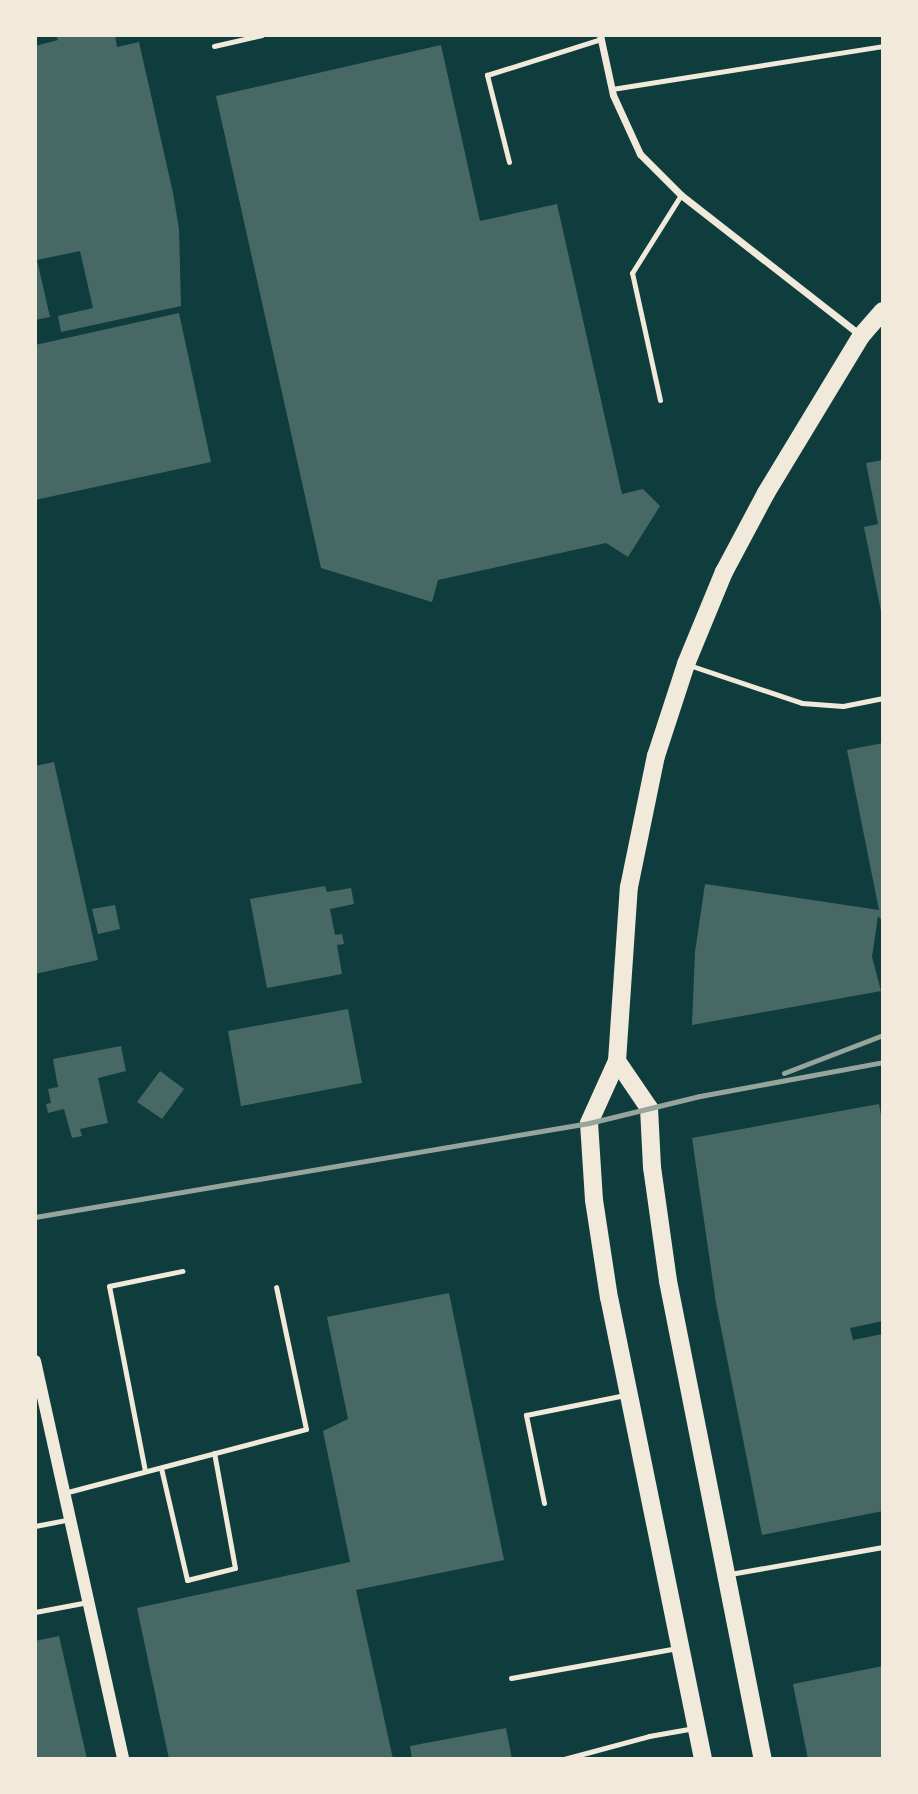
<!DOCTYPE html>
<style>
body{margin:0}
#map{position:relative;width:918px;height:1794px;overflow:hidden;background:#0f3d3e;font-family:"Public Sans",sans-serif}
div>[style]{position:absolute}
.building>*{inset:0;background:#486865}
.service>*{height:5px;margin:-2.5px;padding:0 2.5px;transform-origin:2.5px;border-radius:2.5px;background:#f1e9da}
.minor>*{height:7px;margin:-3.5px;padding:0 3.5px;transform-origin:3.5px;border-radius:3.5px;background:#f1e9da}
.tertiary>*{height:12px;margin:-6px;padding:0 6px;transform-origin:6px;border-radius:6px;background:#f1e9da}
.primary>*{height:18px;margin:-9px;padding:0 9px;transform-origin:9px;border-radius:9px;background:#f1e9da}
.rail>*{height:5px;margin:-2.5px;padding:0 2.5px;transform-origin:2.5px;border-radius:2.5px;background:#97a49c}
span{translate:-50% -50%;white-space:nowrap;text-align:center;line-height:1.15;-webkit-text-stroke:6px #f1e9da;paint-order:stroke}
.frame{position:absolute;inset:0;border:37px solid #f1e9da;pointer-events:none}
</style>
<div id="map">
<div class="building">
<i style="clip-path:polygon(56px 35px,115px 35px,117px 47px,139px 42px,173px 193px,179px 229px,181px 306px,61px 332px,58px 316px,93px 308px,80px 251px,37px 260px,50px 317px,35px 320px,35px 46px,58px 40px)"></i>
<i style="clip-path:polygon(441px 45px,480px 221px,557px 204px,622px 494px,643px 489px,660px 506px,628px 557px,606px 543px,438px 580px,432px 602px,321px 568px,216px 96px)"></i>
<i style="clip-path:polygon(179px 313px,211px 462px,35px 500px,35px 345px)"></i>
<i style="clip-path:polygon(883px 460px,883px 616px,882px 616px,864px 527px,878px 524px,866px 463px)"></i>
<i style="clip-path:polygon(883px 743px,883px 922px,878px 916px,872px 957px,881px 991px,692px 1025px,695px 952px,705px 884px,879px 910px,847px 750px)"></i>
<i style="clip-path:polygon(54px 762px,98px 960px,35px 974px,35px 766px)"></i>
<i style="clip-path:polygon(325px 886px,327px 892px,351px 888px,354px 904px,330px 909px,335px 935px,342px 934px,344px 944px,337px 945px,342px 974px,267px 988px,250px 899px)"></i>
<i style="clip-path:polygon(115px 905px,120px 929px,98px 934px,92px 909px)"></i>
<i style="clip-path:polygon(348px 1009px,362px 1083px,241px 1106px,228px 1031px)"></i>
<i style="clip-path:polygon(121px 1046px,126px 1071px,98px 1078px,108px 1123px,80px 1129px,82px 1136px,72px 1138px,64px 1109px,48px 1113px,46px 1104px,51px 1103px,48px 1089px,58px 1087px,53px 1059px)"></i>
<i style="clip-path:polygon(160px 1071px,184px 1089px,162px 1119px,137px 1102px)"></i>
<i style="clip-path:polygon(879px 1104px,883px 1126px,883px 1321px,850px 1328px,853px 1340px,883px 1334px,883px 1511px,762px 1535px,716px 1303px,692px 1138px)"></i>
<i style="clip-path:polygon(449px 1293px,504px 1560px,356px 1590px,393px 1759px,169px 1759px,137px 1608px,350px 1562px,323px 1431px,348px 1419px,327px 1317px)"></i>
<i style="clip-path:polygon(59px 1636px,87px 1759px,35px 1759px,35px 1641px)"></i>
<i style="clip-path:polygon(883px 1666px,883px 1759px,808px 1759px,793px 1684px)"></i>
<i style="clip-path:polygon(506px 1728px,512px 1759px,412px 1759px,410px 1746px)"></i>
</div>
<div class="service">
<i style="left:214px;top:46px;width:49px;rotate:-12.9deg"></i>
<i style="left:612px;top:89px;width:274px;rotate:-9deg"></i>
<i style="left:509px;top:162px;width:90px;rotate:-104.2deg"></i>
<i style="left:487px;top:75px;width:120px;rotate:-17.5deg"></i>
<i style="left:660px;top:400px;width:130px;rotate:-102.4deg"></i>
<i style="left:632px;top:273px;width:92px;rotate:-57.9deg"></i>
<i style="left:689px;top:665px;width:119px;rotate:18.6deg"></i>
<i style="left:802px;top:703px;width:41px;rotate:4.2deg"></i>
<i style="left:843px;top:706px;width:41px;rotate:-11.3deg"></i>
<i style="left:161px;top:1468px;width:115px;rotate:76.9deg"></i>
<i style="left:187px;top:1580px;width:49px;rotate:-14deg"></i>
<i style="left:235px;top:1568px;width:117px;rotate:-100.3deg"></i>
<i style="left:145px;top:1471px;width:188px;rotate:-101deg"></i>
<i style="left:109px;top:1286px;width:75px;rotate:-11.6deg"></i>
<i style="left:64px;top:1493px;width:250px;rotate:-14.8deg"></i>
<i style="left:306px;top:1429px;width:145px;rotate:-101.9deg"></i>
<i style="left:544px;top:1503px;width:90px;rotate:-101.6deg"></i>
<i style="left:526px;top:1415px;width:101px;rotate:-11.4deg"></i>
<i style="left:35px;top:1526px;width:36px;rotate:-11deg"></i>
<i style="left:730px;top:1574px;width:155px;rotate:-10deg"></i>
<i style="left:35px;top:1612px;width:54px;rotate:-10.7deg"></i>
<i style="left:511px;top:1678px;width:169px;rotate:-10.2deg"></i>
<i style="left:564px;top:1759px;width:88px;rotate:-15.1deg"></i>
<i style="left:649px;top:1736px;width:46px;rotate:-10.1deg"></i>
</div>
<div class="minor">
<i style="left:600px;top:35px;width:61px;rotate:77.8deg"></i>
<i style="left:613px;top:95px;width:65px;rotate:65.4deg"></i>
<i style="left:640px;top:154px;width:58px;rotate:45deg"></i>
<i style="left:681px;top:195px;width:227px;rotate:38deg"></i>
</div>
<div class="tertiary">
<i style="left:35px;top:1361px;width:408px;rotate:77.5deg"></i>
</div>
<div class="primary">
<i style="left:617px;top:1061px;width:57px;rotate:55.8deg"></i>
<i style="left:649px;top:1108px;width:59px;rotate:87.1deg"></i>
<i style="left:652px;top:1167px;width:115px;rotate:82deg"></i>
<i style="left:668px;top:1281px;width:487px;rotate:78.8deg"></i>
<i style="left:703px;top:1759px;width:470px;rotate:-101.5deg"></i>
<i style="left:609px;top:1298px;width:99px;rotate:-98.7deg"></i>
<i style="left:594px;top:1200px;width:77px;rotate:-93.7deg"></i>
<i style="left:589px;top:1123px;width:68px;rotate:-65.7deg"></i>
<i style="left:617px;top:1061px;width:174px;rotate:-86.1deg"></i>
<i style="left:629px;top:887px;width:134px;rotate:-78.4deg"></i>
<i style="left:656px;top:756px;width:97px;rotate:-71.9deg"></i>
<i style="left:686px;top:664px;width:100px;rotate:-67.6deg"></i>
<i style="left:724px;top:572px;width:89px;rotate:-62deg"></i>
<i style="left:766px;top:493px;width:184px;rotate:-58.8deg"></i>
<i style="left:861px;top:336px;width:33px;rotate:-49deg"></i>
</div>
<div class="rail">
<i style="left:784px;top:1073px;width:106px;rotate:-21deg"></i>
<i style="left:35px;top:1217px;width:562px;rotate:-9.63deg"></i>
<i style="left:589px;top:1123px;width:114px;rotate:-13.7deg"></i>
<i style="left:700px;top:1096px;width:186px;rotate:-10.5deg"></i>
</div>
<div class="frame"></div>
</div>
